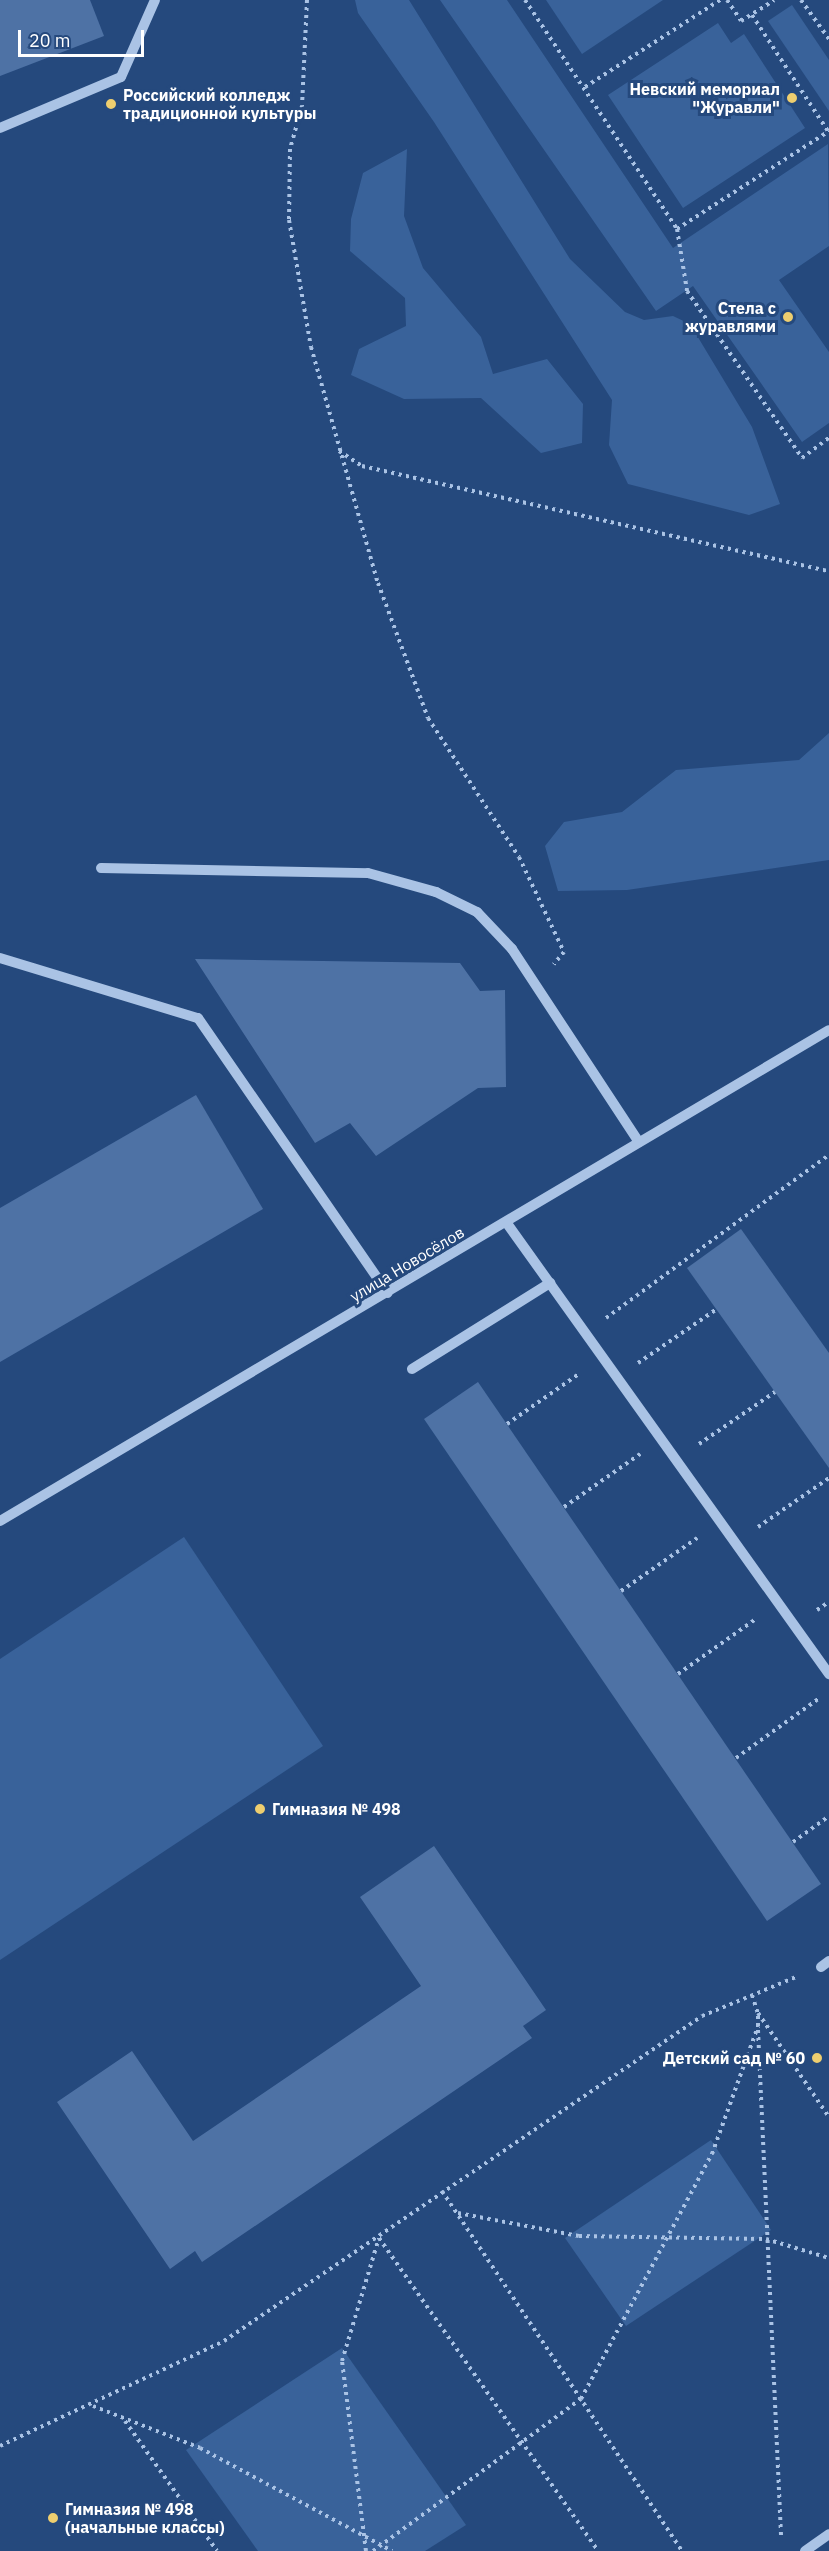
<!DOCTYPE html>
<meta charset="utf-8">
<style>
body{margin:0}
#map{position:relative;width:829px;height:2551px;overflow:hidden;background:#25497d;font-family:"IBM Plex Sans",sans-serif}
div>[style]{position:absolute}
.green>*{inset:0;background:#39629a}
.building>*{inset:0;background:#4e72a5}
.path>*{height:4px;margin-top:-2px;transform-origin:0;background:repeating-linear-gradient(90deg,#aac3e5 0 3px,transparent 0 7.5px)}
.minor>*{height:10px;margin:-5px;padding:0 5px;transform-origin:5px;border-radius:5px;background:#aac3e5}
.dots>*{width:16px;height:16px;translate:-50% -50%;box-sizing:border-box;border:3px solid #25497d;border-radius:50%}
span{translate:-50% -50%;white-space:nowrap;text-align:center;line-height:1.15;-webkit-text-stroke:6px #25497d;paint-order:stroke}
.poi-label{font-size:16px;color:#fff;font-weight:700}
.right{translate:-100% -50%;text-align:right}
.left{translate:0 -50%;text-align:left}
.street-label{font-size:16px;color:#fff}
.scale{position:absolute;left:18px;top:30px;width:126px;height:27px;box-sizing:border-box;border:3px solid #fff;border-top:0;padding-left:8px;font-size:18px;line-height:21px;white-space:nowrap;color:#fff;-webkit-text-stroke:4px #25497d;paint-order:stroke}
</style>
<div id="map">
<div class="green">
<i style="clip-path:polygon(355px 0,409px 0,570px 259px,625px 312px,644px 320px,673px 316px,690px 324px,752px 427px,780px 504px,749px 515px,628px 484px,609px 445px,612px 400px,434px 122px,358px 13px)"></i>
<i style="clip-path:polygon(440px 0,507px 0,673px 248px,828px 144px,829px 246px,779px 280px,829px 352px,829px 423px,802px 442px,693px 286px,656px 311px)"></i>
<i style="clip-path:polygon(546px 0,663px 0,582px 54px)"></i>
<i style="clip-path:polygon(792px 5px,829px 60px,829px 111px,768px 21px)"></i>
<i style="clip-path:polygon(718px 23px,731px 43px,744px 34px,805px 128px,683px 208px,608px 95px)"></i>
<i style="clip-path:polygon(407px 149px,404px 216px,423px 268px,481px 337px,493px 374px,547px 359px,583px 404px,582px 443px,541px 453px,481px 398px,404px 399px,351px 375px,359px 349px,406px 326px,405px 298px,350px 251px,351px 219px,363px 173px)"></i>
<i style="clip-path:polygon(829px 733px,829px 860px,627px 890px,558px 891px,545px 846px,564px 822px,622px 812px,676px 770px,799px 760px)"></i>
<i style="clip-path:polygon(184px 1537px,323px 1746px,0 1960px,0 1659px)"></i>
<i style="clip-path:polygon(711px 2140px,771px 2230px,626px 2326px,565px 2238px)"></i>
<i style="clip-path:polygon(342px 2348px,466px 2525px,425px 2551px,258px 2551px,186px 2450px)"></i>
</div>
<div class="building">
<i style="clip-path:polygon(0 0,90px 0,104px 36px,0 76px)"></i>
<i style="clip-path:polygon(195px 959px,460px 963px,480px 991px,505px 990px,506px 1087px,478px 1088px,376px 1156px,350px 1123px,315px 1143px)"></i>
<i style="clip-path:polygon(196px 1095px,263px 1209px,0 1362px,0 1208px)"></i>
<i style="clip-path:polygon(741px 1229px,829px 1353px,829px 1468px,687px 1268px)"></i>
<i style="clip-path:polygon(478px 1382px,821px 1884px,767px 1921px,424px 1419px)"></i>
<i style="clip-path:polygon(434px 1846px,546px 2010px,523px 2026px,532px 2038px,202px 2262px,195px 2251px,170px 2269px,57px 2102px,132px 2051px,193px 2141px,421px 1986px,360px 1897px)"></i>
</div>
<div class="path">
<i style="left:307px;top:0;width:106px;rotate:92.7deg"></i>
<i style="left:302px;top:106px;width:45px;rotate:105.6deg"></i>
<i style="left:290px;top:149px;width:71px;rotate:90.8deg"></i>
<i style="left:289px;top:220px;width:129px;rotate:80.2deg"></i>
<i style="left:311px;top:347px;width:245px;rotate:74.2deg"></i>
<i style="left:378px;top:583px;width:144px;rotate:69.7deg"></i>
<i style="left:428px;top:718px;width:166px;rotate:56.8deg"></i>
<i style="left:519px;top:857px;width:105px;rotate:64.7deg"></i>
<i style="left:564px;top:952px;width:16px;rotate:130deg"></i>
<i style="left:525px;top:0;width:275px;rotate:56.4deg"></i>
<i style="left:677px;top:229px;width:181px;rotate:-32.8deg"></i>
<i style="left:727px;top:0;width:25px;rotate:56deg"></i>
<i style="left:741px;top:21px;width:39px;rotate:-32deg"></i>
<i style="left:801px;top:0;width:48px;rotate:54.3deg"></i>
<i style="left:752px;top:15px;width:139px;rotate:56.8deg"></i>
<i style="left:585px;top:87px;width:161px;rotate:-32.8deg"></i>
<i style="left:677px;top:229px;width:63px;rotate:80.8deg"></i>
<i style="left:687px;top:291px;width:203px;rotate:55.4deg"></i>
<i style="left:802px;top:458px;width:34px;rotate:-37deg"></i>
<i style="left:339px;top:451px;width:27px;rotate:33deg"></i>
<i style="left:362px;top:466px;width:479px;rotate:12.7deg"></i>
<i style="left:606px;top:1318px;width:276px;rotate:-36.2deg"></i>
<i style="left:638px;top:1363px;width:96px;rotate:-34.4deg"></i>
<i style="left:507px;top:1424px;width:89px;rotate:-34.9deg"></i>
<i style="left:699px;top:1444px;width:92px;rotate:-34.4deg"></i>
<i style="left:564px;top:1507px;width:93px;rotate:-34.9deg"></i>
<i style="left:758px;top:1527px;width:86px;rotate:-34.6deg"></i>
<i style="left:621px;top:1591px;width:93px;rotate:-34.9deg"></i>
<i style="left:817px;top:1610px;width:14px;rotate:-34deg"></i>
<i style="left:678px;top:1674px;width:95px;rotate:-35.2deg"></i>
<i style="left:736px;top:1758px;width:101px;rotate:-35.7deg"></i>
<i style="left:793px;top:1842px;width:44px;rotate:-35.8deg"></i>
<i style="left:752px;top:1995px;width:19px;rotate:72deg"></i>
<i style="left:758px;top:2013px;width:126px;rotate:55.7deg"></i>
<i style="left:758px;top:2030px;width:506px;rotate:87.39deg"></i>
<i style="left:442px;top:2191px;width:433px;rotate:56.3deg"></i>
<i style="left:458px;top:2213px;width:123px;rotate:10.8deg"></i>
<i style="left:579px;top:2236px;width:187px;rotate:0.9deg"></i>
<i style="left:766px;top:2239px;width:66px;rotate:16.8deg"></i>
<i style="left:379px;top:2238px;width:382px;rotate:55deg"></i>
<i style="left:93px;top:2406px;width:115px;rotate:21.4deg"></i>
<i style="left:200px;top:2448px;width:218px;rotate:28.2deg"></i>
<i style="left:125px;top:2421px;width:159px;rotate:54.7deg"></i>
<i style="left:0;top:2446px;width:247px;rotate:-25.1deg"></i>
<i style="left:224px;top:2341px;width:578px;rotate:-34.21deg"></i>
<i style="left:702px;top:2016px;width:102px;rotate:-22.5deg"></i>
<i style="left:366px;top:2551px;width:192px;rotate:-97.2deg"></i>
<i style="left:342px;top:2361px;width:128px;rotate:-73.3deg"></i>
<i style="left:373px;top:2551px;width:258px;rotate:-36.2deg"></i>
<i style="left:581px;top:2399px;width:278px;rotate:-61.9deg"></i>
<i style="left:712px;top:2154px;width:136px;rotate:-70.2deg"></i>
<i style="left:758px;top:2026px;width:13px;rotate:-90deg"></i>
</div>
<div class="minor">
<i style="left:0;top:128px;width:131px;rotate:-22.9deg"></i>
<i style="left:121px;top:77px;width:84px;rotate:-66.2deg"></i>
<i style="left:101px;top:868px;width:267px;rotate:1.1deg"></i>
<i style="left:368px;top:873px;width:71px;rotate:15.6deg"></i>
<i style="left:436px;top:892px;width:46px;rotate:26deg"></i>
<i style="left:477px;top:912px;width:51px;rotate:46.6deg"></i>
<i style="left:512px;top:949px;width:231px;rotate:56.7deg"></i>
<i style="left:0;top:958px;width:207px;rotate:16.9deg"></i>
<i style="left:198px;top:1018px;width:334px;rotate:55.4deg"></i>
<i style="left:506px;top:1222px;width:556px;rotate:54.45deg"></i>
<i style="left:412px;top:1369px;width:163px;rotate:-31.9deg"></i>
<i style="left:0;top:1521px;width:963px;rotate:-30.64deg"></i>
<i style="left:821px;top:1967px;width:10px;rotate:-37deg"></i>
<i style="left:805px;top:2551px;width:29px;rotate:-35deg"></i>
</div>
<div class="dots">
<i style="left:792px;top:98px;background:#eece6f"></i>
<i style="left:111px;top:104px;background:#eece6f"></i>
<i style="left:788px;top:317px;background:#eece6f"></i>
<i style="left:260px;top:1809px;background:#eece6f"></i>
<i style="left:817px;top:2058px;background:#eece6f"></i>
<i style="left:53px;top:2518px;background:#eece6f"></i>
</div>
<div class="poi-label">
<span class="right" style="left:780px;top:98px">Невский мемориал<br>"Журавли"</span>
<span class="left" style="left:123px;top:104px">Российский колледж<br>традиционной культуры</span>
<span class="right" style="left:776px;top:317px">Стела с<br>журавлями</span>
<span class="left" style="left:272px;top:1809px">Гимназия № 498</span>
<span class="right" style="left:805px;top:2058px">Детский сад № 60</span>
<span class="left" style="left:65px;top:2518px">Гимназия № 498<br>(начальные классы)</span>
</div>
<div class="street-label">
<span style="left:407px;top:1264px;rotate:-31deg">улица Новосёлов</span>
</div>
<div class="scale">20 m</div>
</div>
